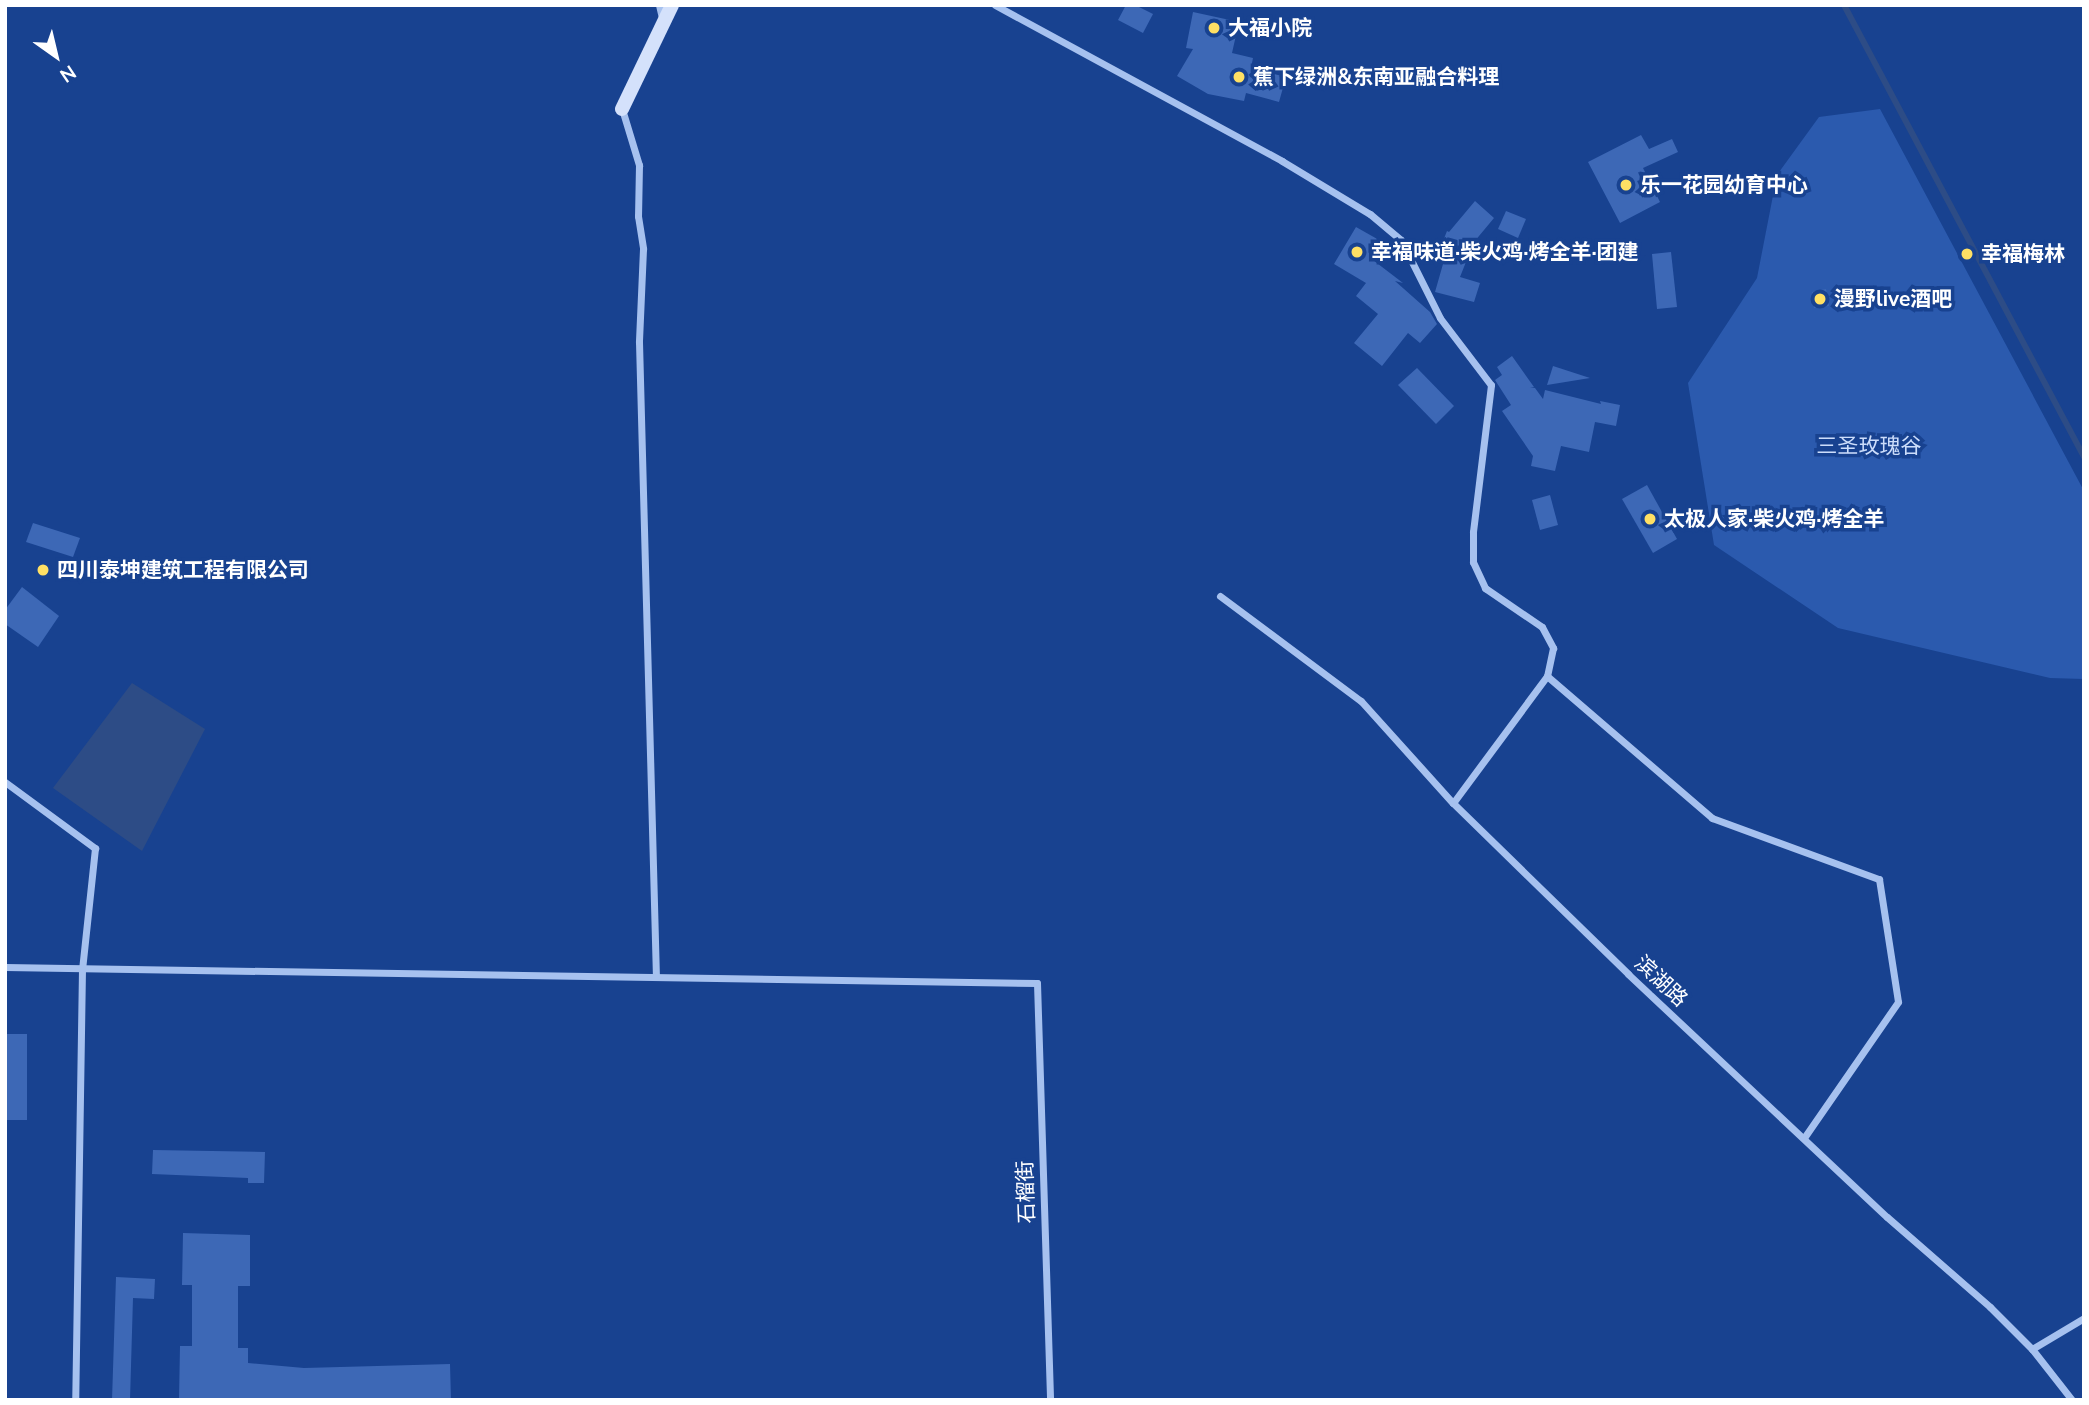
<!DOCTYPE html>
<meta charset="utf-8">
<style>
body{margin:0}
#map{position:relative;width:2089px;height:1405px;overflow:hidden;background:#184290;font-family:"Nunito Sans","Noto Sans SC",sans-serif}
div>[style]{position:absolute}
.green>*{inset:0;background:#2b5aae}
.water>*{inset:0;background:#2d4c86}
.stream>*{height:6px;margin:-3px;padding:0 3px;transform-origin:3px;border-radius:3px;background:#2d4c86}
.building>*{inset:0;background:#3d68b6}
.street>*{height:7px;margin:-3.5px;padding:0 3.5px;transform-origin:3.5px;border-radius:3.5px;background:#a6c1ef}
.secondary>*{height:14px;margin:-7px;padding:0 7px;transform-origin:7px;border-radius:7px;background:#d4e1fb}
.dots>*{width:19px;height:19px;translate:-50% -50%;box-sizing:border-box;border:4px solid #184290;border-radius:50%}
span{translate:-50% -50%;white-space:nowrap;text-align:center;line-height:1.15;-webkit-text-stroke:7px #184290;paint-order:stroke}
.poi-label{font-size:21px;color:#fff;font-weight:700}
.left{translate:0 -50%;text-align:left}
.park-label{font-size:21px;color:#ccddfb}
.street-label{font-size:21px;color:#fff}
.frame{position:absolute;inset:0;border:7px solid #fff;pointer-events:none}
.north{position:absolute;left:21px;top:21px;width:70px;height:70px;-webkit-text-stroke:5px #184290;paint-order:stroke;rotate:146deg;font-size:19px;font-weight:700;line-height:28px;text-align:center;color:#fff}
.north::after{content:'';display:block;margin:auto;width:24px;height:32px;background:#fff;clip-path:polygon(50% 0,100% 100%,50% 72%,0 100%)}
</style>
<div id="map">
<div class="green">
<i style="clip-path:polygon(1880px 109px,2084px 491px,2084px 679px,2050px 678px,1838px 628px,1714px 545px,1688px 383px,1757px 278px,1777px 175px,1819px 117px)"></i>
</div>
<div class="water">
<i style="clip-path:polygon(132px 683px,205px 729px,142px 851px,53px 788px)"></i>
</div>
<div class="stream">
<i style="left:1844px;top:5px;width:512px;rotate:62.03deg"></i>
</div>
<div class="building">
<i style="clip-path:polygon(1126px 5px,1135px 5px,1153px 14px,1143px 33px,1118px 20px)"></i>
<i style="clip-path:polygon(1193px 12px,1239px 22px,1232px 53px,1253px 58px,1251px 68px,1286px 77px,1279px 102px,1246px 93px,1244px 101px,1208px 94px,1177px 76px,1193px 49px,1186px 48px)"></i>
<i style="clip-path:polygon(1641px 135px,1649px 149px,1672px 139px,1678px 152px,1643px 168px,1660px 202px,1620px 223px,1588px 162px)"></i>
<i style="clip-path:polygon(1475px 201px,1494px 218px,1474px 242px,1460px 277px,1480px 283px,1474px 302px,1435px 292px,1443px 264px,1435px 261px,1447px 231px,1449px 232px)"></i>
<i style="clip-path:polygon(1506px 211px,1526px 219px,1518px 238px,1498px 229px)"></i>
<i style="clip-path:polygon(1356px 227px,1379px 240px,1369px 257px,1403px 283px,1395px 281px,1430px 312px,1437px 324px,1420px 343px,1408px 333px,1382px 366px,1354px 343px,1378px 314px,1356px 296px,1366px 283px,1334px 264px)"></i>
<i style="clip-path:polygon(1671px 252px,1677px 307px,1657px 309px,1652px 254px)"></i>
<i style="clip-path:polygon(1826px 289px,1829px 306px,1814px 308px,1812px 292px)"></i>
<i style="clip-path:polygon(1512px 356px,1534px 387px,1530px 387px,1535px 388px,1543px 399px,1545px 390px,1601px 404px,1600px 401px,1620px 405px,1616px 426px,1595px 422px,1589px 452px,1561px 446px,1555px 471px,1531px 466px,1533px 456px,1502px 411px,1511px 405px,1495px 380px,1502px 375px,1497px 367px)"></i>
<i style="clip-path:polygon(1553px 366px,1590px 378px,1547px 385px)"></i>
<i style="clip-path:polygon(1417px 368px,1454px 406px,1436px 424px,1398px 385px)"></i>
<i style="clip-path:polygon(1647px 485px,1677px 539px,1653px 553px,1622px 499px)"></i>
<i style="clip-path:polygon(1550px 495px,1558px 525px,1540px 530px,1532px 500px)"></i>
<i style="clip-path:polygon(33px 523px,80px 538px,73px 557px,26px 542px)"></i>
<i style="clip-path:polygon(22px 587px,59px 616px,38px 647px,5px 624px,5px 610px)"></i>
<i style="clip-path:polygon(5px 1034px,27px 1034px,27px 1120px,5px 1120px)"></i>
<i style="clip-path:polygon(153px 1150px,265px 1152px,264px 1183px,248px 1183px,248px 1178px,152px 1174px)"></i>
<i style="clip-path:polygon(183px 1233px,250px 1235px,250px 1286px,238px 1286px,238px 1348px,248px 1348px,248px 1363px,304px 1368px,450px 1364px,451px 1400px,179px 1400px,180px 1346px,192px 1346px,192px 1285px,182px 1285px)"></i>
<i style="clip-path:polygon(116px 1277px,155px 1279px,154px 1299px,133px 1298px,130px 1400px,112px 1400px)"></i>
</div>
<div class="street">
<i style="left:659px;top:5px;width:17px;rotate:77deg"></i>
<i style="left:995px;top:5px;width:327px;rotate:28.5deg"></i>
<i style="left:1282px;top:161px;width:103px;rotate:31.1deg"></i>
<i style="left:1370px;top:214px;width:40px;rotate:40deg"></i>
<i style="left:1401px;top:240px;width:87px;rotate:63.4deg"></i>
<i style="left:1440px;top:318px;width:84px;rotate:52.7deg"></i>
<i style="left:1491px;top:385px;width:148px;rotate:97deg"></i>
<i style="left:1473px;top:532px;width:30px;rotate:90deg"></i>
<i style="left:1473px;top:562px;width:29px;rotate:65deg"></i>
<i style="left:1485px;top:588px;width:69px;rotate:34.4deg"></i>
<i style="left:1542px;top:627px;width:24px;rotate:62deg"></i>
<i style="left:1553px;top:648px;width:29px;rotate:102deg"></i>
<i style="left:1547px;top:676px;width:218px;rotate:40.7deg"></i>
<i style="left:1712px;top:818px;width:178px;rotate:20.1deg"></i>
<i style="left:1879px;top:879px;width:124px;rotate:81.2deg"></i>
<i style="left:1898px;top:1002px;width:165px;rotate:124.7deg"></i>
<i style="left:622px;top:109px;width:59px;rotate:73.1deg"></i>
<i style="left:639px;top:165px;width:51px;rotate:91.1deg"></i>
<i style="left:638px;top:216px;width:33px;rotate:81deg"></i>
<i style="left:643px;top:249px;width:93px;rotate:92.5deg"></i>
<i style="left:639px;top:342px;width:635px;rotate:88.47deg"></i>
<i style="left:1220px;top:596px;width:176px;rotate:36.7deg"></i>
<i style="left:1361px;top:701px;width:137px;rotate:48deg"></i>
<i style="left:1453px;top:803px;width:245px;rotate:44.3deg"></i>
<i style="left:1628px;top:974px;width:355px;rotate:43.2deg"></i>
<i style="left:1887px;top:1217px;width:137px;rotate:41.1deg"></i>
<i style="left:1990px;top:1307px;width:59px;rotate:45deg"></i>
<i style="left:2032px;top:1349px;width:65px;rotate:51.9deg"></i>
<i style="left:5px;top:782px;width:112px;rotate:36.3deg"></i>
<i style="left:95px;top:848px;width:122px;rotate:96.1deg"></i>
<i style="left:82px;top:969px;width:431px;rotate:90.9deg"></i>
<i style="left:1453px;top:803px;width:158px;rotate:-53.5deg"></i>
<i style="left:5px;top:967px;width:1032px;rotate:0.89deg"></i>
<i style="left:1037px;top:983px;width:417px;rotate:88.2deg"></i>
<i style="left:2032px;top:1349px;width:61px;rotate:-30.8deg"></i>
</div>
<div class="secondary">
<i style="left:622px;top:109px;width:115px;rotate:-64.3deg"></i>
</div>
<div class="dots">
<i style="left:1214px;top:28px;background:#ffe064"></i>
<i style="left:1239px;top:77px;background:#ffe064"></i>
<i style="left:1626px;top:185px;background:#ffe064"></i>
<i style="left:1357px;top:252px;background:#ffe064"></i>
<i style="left:1967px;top:254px;background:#ffe064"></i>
<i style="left:1820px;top:299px;background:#ffe064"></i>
<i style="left:1650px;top:519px;background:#ffe064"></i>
<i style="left:43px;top:570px;background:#ffe064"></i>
</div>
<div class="poi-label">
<span class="left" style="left:1228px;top:28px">大福小院</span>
<span class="left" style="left:1253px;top:77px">蕉下绿洲&amp;东南亚融合料理</span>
<span class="left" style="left:1640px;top:185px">乐一花园幼育中心</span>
<span class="left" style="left:1371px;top:252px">幸福味道·柴火鸡·烤全羊·团建</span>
<span class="left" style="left:1981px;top:254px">幸福梅林</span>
<span class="left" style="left:1834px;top:299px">漫野live酒吧</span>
<span class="left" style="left:1664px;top:519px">太极人家·柴火鸡·烤全羊</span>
<span class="left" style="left:57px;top:570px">四川泰坤建筑工程有限公司</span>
</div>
<div class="park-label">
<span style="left:1869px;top:446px">三圣玫瑰谷</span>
</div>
<div class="street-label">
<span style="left:1661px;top:981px;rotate:43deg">滨湖路</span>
<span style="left:1026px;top:1192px;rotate:-92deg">石榴街</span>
</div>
<div class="frame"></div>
<div class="north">N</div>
</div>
